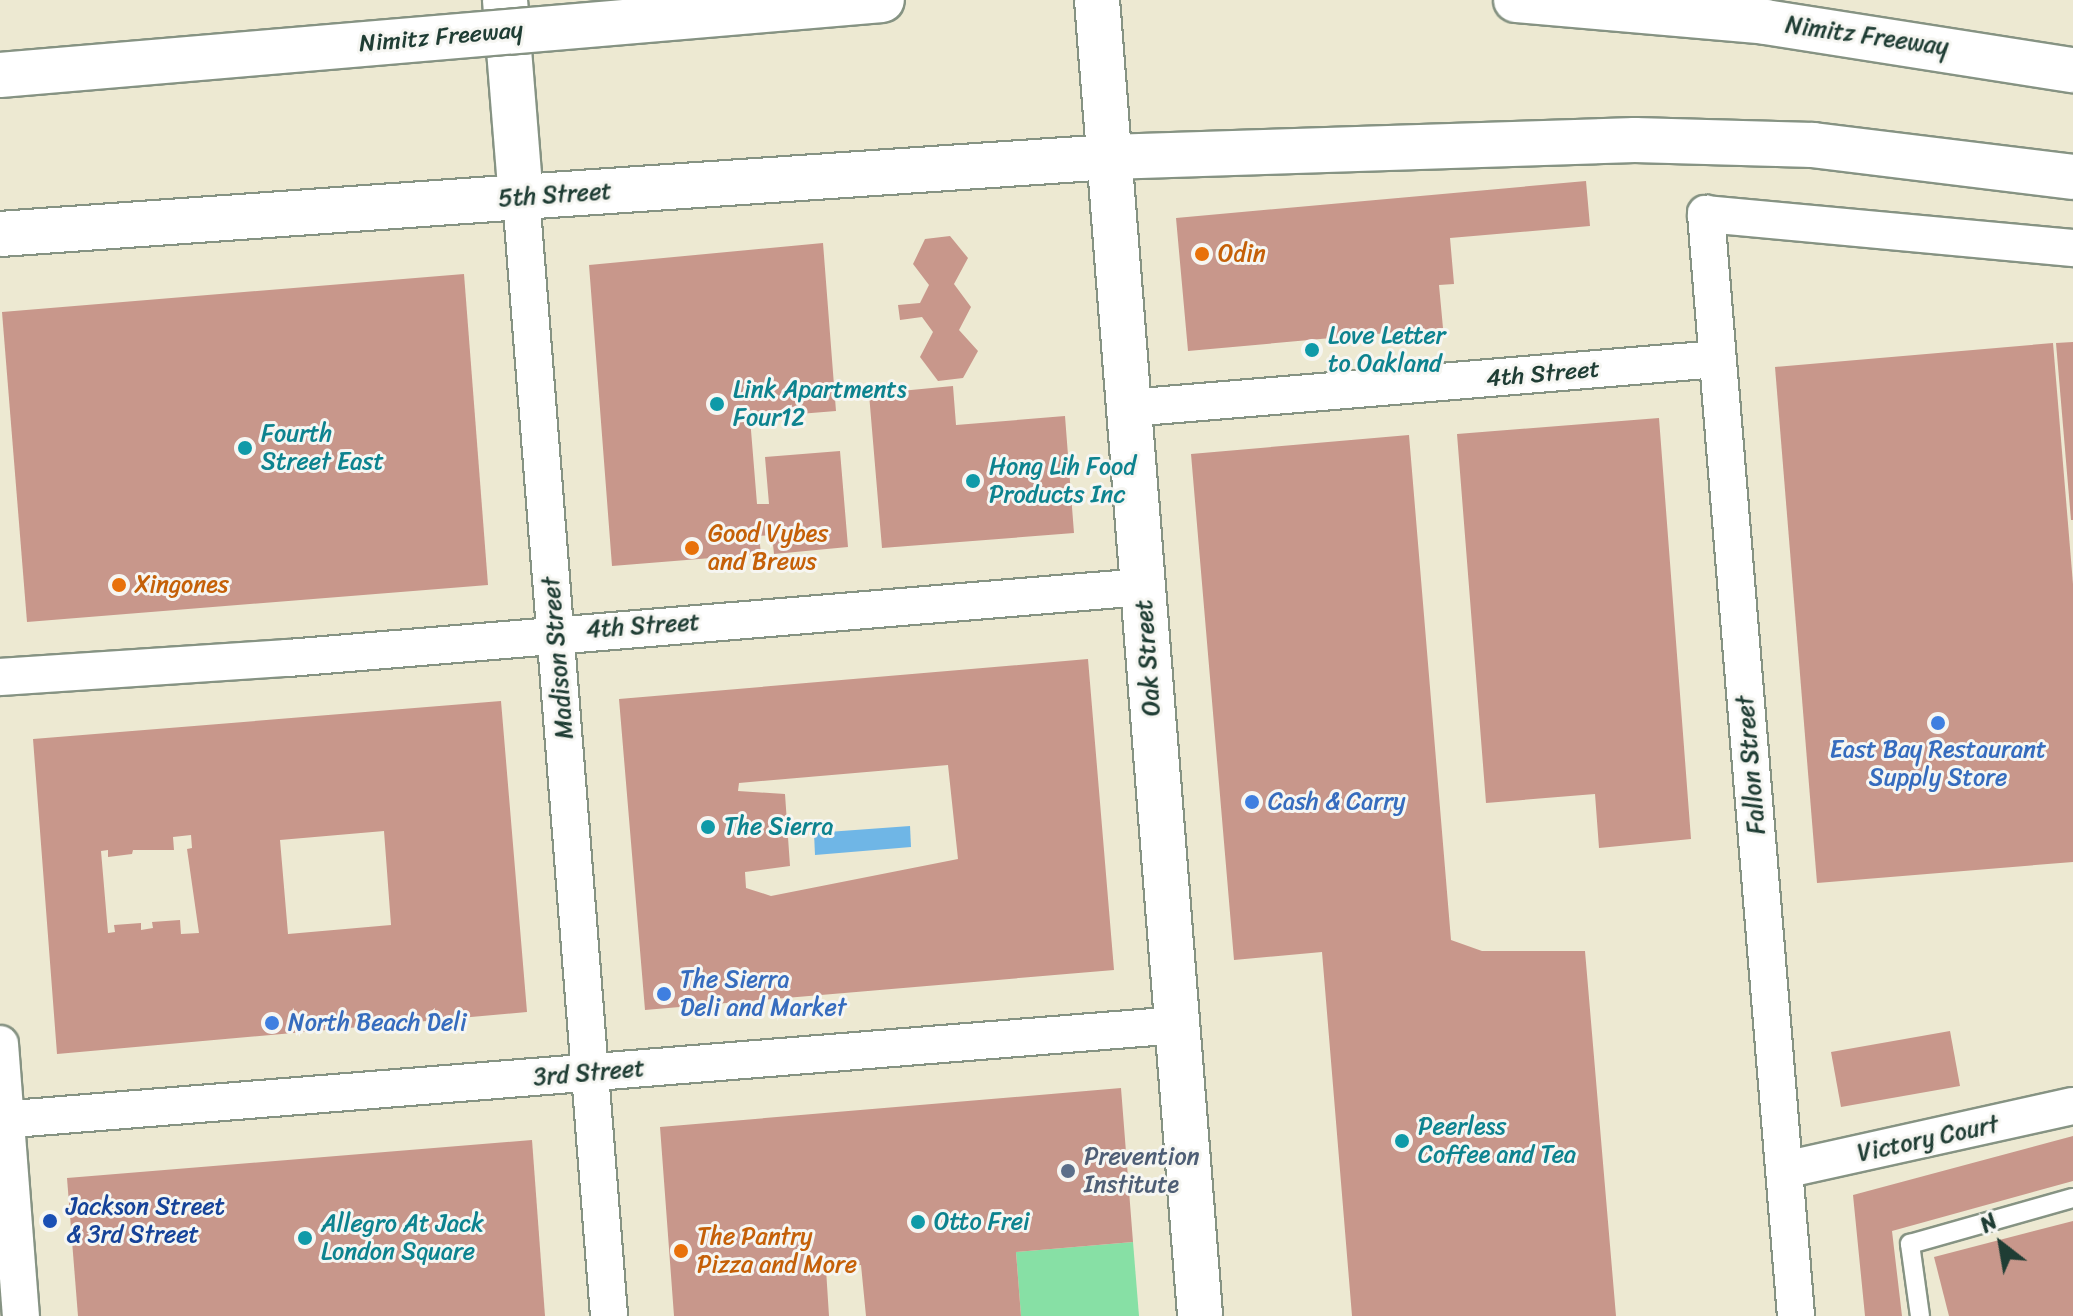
<!DOCTYPE html>
<style>
body{margin:0}
#map{position:relative;width:2073px;height:1316px;overflow:hidden;background:#ede9d2;font-family:Sriracha,sans-serif}
div>[style]{position:absolute}
.green>*{inset:0;background:#87e0a5}
.water>*{inset:0;background:#6fb6e6}
.building>*{inset:0;background:#c8978b}
.roads{filter:drop-shadow(2px 0 #869383) drop-shadow(-2px 0 #869383) drop-shadow(0 2px #869383) drop-shadow(0 -2px #869383)}
.service>*{height:18px;margin:-9px;padding:0 9px;transform-origin:9px;border-radius:9px;background:#fff}
.minor>*{height:36px;margin:-18px;padding:0 18px;transform-origin:18px;border-radius:18px;background:#fff}
.secondary>*{height:44px;margin:-22px;padding:0 22px;transform-origin:22px;border-radius:22px;background:#fff}
.primary>*{height:44px;margin:-22px;padding:0 22px;transform-origin:22px;border-radius:22px;background:#fff}
.motorway>*{height:44px;margin:-22px;padding:0 22px;transform-origin:22px;border-radius:22px;background:#fff}
.bridges{filter:drop-shadow(2px 0 #869383) drop-shadow(-2px 0 #869383) drop-shadow(0 2px #869383) drop-shadow(0 -2px #869383)}
.motorway-bridge>*{height:44px;margin:-22px;padding:0 22px;transform-origin:22px;border-radius:22px;background:#fff}
.dots>*{width:22px;height:22px;translate:-50% -50%;box-sizing:border-box;border:4px solid #f6f6f2;border-radius:50%}
span{translate:-50% -50%;white-space:nowrap;text-align:center;line-height:1.15;-webkit-text-stroke:6px #f6f6f2;paint-order:stroke}
.street-label{font-size:24px;color:#1f3d34}
.food-label{font-size:24px;color:#c56008}
.left{translate:0 -50%;text-align:left}
.culture-label{font-size:24px;color:#0d838f}
.shop-label{font-size:24px;color:#366cbe}
.service-label{font-size:24px;color:#4e5e75}
.transit-label{font-size:24px;color:#164399}
.north{position:absolute;left:1961px;top:1204px;width:80px;height:80px;-webkit-text-stroke:6px #f6f6f2;paint-order:stroke;rotate:329deg;font-size:22px;font-weight:700;line-height:32px;text-align:center;color:#1f3d34}
.north::after{content:'';display:block;margin:auto;width:28px;height:36px;background:#1f3d34;clip-path:polygon(50% 0,100% 100%,50% 72%,0 100%)}
</style>
<div id="map">
<div class="green">
<i style="clip-path:polygon(1133px 1242px,1139px 1316px,1021px 1316px,1016px 1252px)"></i>
</div>
<div class="water">
<i style="clip-path:polygon(910px 826px,911px 847px,815px 855px,814px 833px)"></i>
</div>
<div class="building">
<i style="clip-path:polygon(1586px 181px,1590px 226px,1450px 238px,1454px 284px,1439px 285px,1443px 328px,1188px 351px,1176px 218px)"></i>
<i style="clip-path:polygon(950px 236px,968px 258px,954px 284px,971px 307px,959px 330px,978px 351px,963px 378px,938px 381px,920px 357px,933px 332px,922px 317px,900px 320px,898px 305px,920px 303px,929px 285px,913px 264px,925px 239px)"></i>
<i style="clip-path:polygon(823px 243px,836px 411px,750px 418px,757px 504px,769px 504px,765px 457px,840px 451px,848px 547px,774px 554px,772px 535px,759px 536px,761px 554px,612px 566px,589px 265px)"></i>
<i style="clip-path:polygon(464px 274px,488px 585px,27px 622px,2px 312px)"></i>
<i style="clip-path:polygon(2073px 342px,2073px 520px,2071px 520px,2056px 343px)"></i>
<i style="clip-path:polygon(2053px 343px,2073px 584px,2073px 862px,1817px 883px,1775px 367px)"></i>
<i style="clip-path:polygon(953px 386px,956px 425px,1065px 416px,1074px 533px,882px 548px,869px 394px)"></i>
<i style="clip-path:polygon(1659px 418px,1691px 839px,1599px 848px,1595px 794px,1486px 803px,1457px 434px)"></i>
<i style="clip-path:polygon(1409px 435px,1451px 940px,1482px 951px,1585px 951px,1616px 1316px,1352px 1316px,1322px 952px,1234px 960px,1191px 454px)"></i>
<i style="clip-path:polygon(evenodd,1088px 659px,1114px 970px,645px 1010px,619px 699px,1088px 659px,948px 765px,958px 859px,771px 896px,746px 888px,745px 872px,790px 866px,785px 794px,738px 791px,739px 783px,948px 765px)"></i>
<i style="clip-path:polygon(evenodd,501px 701px,527px 1012px,57px 1054px,33px 739px,501px 701px,384px 831px,391px 925px,288px 934px,280px 840px,384px 831px,501px 701px,191px 835px,192px 848px,187px 849px,199px 933px,181px 934px,180px 920px,152px 922px,153px 928px,141px 930px,141px 923px,114px 925px,115px 932px,108px 933px,101px 851px,108px 850px,108px 857px,132px 854px,133px 850px,174px 850px,173px 837px,191px 835px)"></i>
<i style="clip-path:polygon(1950px 1031px,1960px 1086px,1841px 1107px,1831px 1052px)"></i>
<i style="clip-path:polygon(1121px 1088px,1133px 1242px,1016px 1252px,1021px 1316px,866px 1316px,861px 1265px,826px 1269px,829px 1316px,674px 1316px,660px 1127px)"></i>
<i style="clip-path:polygon(2073px 1136px,2073px 1181px,1892px 1231px,1902px 1316px,1865px 1316px,1853px 1195px)"></i>
<i style="clip-path:polygon(532px 1140px,545px 1316px,78px 1316px,67px 1178px)"></i>
<i style="clip-path:polygon(2073px 1221px,2073px 1316px,1949px 1316px,1934px 1257px)"></i>
</div>
<div class="roads">
<div class="service">
<i style="left:1920px;top:1316px;width:73px;rotate:-97.9deg"></i>
<i style="left:1910px;top:1244px;width:169px;rotate:-15.8deg"></i>
</div>
<div class="minor">
<i style="left:521px;top:197px;width:1122px;rotate:85.5deg"></i>
<i style="left:1129px;top:408px;width:590px;rotate:-4.76deg"></i>
<i style="left:0;top:677px;width:289px;rotate:-3.8deg"></i>
<i style="left:288px;top:658px;width:858px;rotate:-4.75deg"></i>
<i style="left:0;top:1044px;width:273px;rotate:85.6deg"></i>
<i style="left:0;top:1120px;width:1181px;rotate:-4.61deg"></i>
<i style="left:1784px;top:1170px;width:296px;rotate:-12.5deg"></i>
<i style="left:1796px;top:1316px;width:1106px;rotate:-94.67deg"></i>
<i style="left:1706px;top:214px;width:369px;rotate:5.3deg"></i>
</div>
<div class="secondary">
<i style="left:1097px;top:0;width:1320px;rotate:85.52deg"></i>
<i style="left:0;top:234px;width:522px;rotate:-4.06deg"></i>
</div>
<div class="primary">
<i style="left:505px;top:0;width:198px;rotate:85.4deg"></i>
<i style="left:521px;top:197px;width:589px;rotate:-3.89deg"></i>
</div>
<div class="motorway">
<i style="left:1516px;top:0;width:250px;rotate:5deg"></i>
<i style="left:1765px;top:22px;width:312px;rotate:8.9deg"></i>
<i style="left:1109px;top:157px;width:526px;rotate:-1.85deg"></i>
<i style="left:1635px;top:140px;width:178px;rotate:1.6deg"></i>
<i style="left:1813px;top:145px;width:262px;rotate:7deg"></i>
</div>
</div>
<div class="bridges">
<div class="motorway-bridge">
<i style="left:0;top:75px;width:885px;rotate:-4.86deg"></i>
</div>
</div>
<div class="dots">
<i style="left:1202px;top:254px;background:#e8710a"></i>
<i style="left:1312px;top:350px;background:#0f9aa8"></i>
<i style="left:717px;top:404px;background:#0f9aa8"></i>
<i style="left:245px;top:448px;background:#0f9aa8"></i>
<i style="left:973px;top:481px;background:#0f9aa8"></i>
<i style="left:692px;top:548px;background:#e8710a"></i>
<i style="left:119px;top:585px;background:#e8710a"></i>
<i style="left:1938px;top:723px;background:#3f7fe0"></i>
<i style="left:1252px;top:802px;background:#3f7fe0"></i>
<i style="left:708px;top:827px;background:#0f9aa8"></i>
<i style="left:664px;top:994px;background:#3f7fe0"></i>
<i style="left:272px;top:1023px;background:#3f7fe0"></i>
<i style="left:1402px;top:1141px;background:#0f9aa8"></i>
<i style="left:1068px;top:1171px;background:#5c6f8a"></i>
<i style="left:50px;top:1221px;background:#1a4fb4"></i>
<i style="left:918px;top:1222px;background:#0f9aa8"></i>
<i style="left:305px;top:1238px;background:#0f9aa8"></i>
<i style="left:681px;top:1251px;background:#e8710a"></i>
</div>
<div class="street-label">
<span style="left:1867px;top:36px;rotate:8deg">Nimitz Freeway</span>
<span style="left:441px;top:37px;rotate:-5deg">Nimitz Freeway</span>
<span style="left:555px;top:195px;rotate:-4deg">5th Street</span>
<span style="left:1543px;top:374px;rotate:-5deg">4th Street</span>
<span style="left:643px;top:626px;rotate:-4deg">4th Street</span>
<span style="left:558px;top:658px;rotate:-95deg">Madison Street</span>
<span style="left:1148px;top:658px;rotate:-94deg">Oak Street</span>
<span style="left:1751px;top:765px;rotate:-95deg">Fallon Street</span>
<span style="left:589px;top:1073px;rotate:-5deg">3rd Street</span>
<span style="left:1928px;top:1139px;rotate:-12deg">Victory Court</span>
</div>
<div class="food-label">
<span class="left" style="left:1218px;top:254px">Odin</span>
<span class="left" style="left:708px;top:548px">Good Vybes<br>and Brews</span>
<span class="left" style="left:135px;top:585px">Xingones</span>
<span class="left" style="left:697px;top:1251px">The Pantry<br>Pizza and More</span>
</div>
<div class="culture-label">
<span class="left" style="left:1328px;top:350px">Love Letter<br>to Oakland</span>
<span class="left" style="left:733px;top:404px">Link Apartments<br>Four12</span>
<span class="left" style="left:261px;top:448px">Fourth<br>Street East</span>
<span class="left" style="left:989px;top:481px">Hong Lih Food<br>Products Inc</span>
<span class="left" style="left:724px;top:827px">The Sierra</span>
<span class="left" style="left:1418px;top:1141px">Peerless<br>Coffee and Tea</span>
<span class="left" style="left:934px;top:1222px">Otto Frei</span>
<span class="left" style="left:321px;top:1238px">Allegro At Jack<br>London Square</span>
</div>
<div class="shop-label">
<span style="left:1938px;top:764px">East Bay Restaurant<br>Supply Store</span>
<span class="left" style="left:1268px;top:802px">Cash &amp; Carry</span>
<span class="left" style="left:680px;top:994px">The Sierra<br>Deli and Market</span>
<span class="left" style="left:288px;top:1023px">North Beach Deli</span>
</div>
<div class="service-label">
<span class="left" style="left:1084px;top:1171px">Prevention<br>Institute</span>
</div>
<div class="transit-label">
<span class="left" style="left:66px;top:1221px">Jackson Street<br>&amp; 3rd Street</span>
</div>
<div class="north">N</div>
</div>
